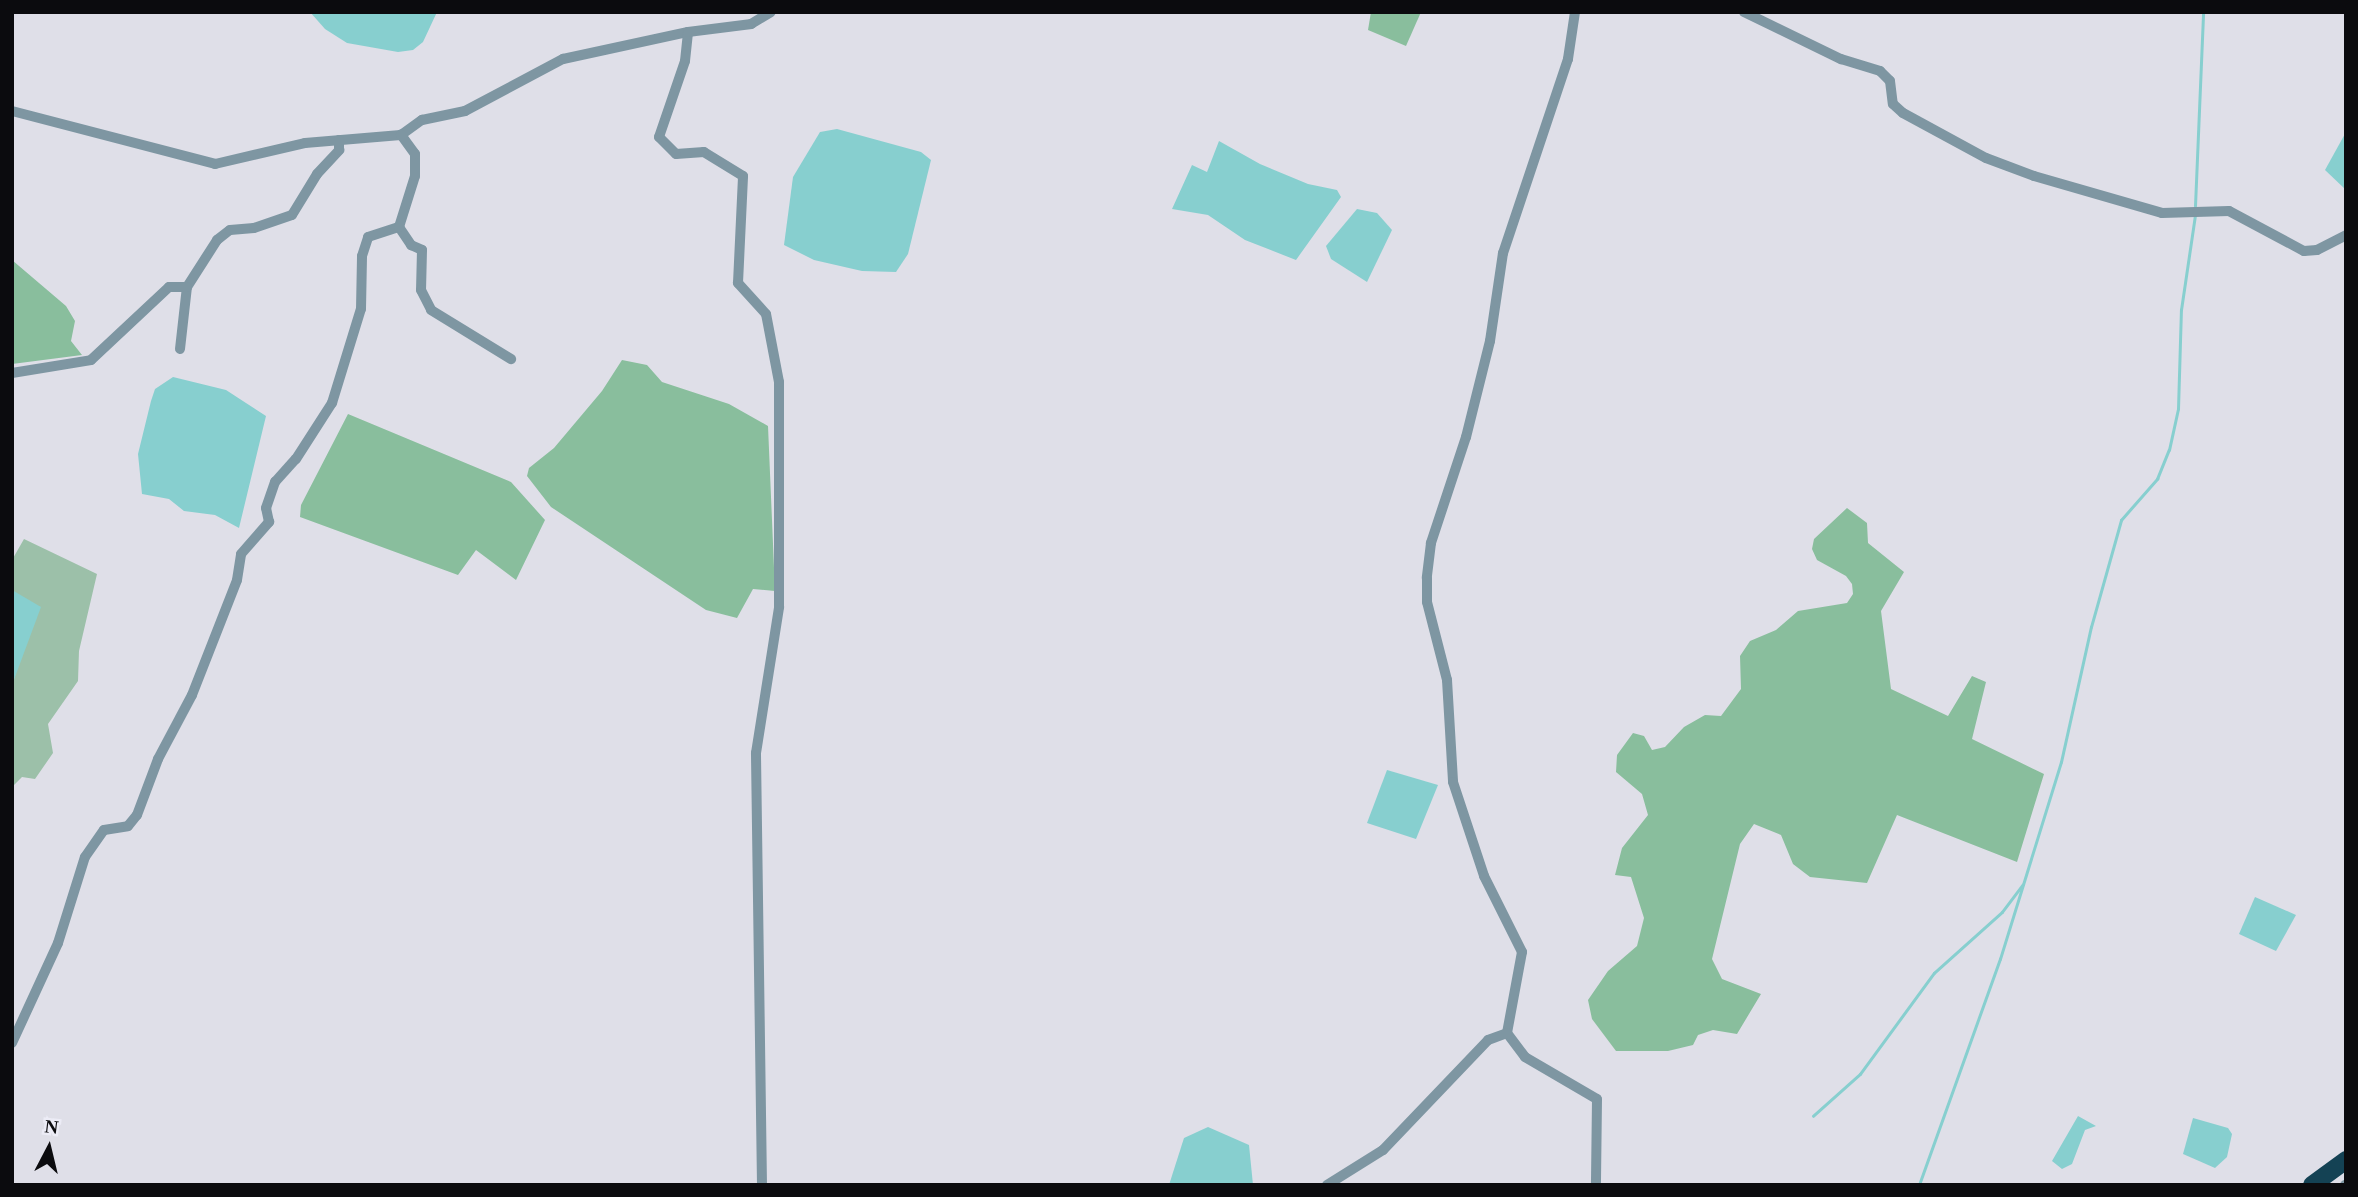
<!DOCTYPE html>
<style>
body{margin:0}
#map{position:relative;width:2358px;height:1197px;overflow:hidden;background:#dfdfe8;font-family:Georgia,serif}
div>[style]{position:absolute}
.green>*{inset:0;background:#9cc0a9}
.forest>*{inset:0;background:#89be9d}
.water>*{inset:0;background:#87cfcf}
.stream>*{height:2.5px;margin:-1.25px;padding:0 1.25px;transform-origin:1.25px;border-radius:1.25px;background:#87cfcf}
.minor>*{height:10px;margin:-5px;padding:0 5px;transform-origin:5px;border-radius:5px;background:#7e96a2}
.highway>*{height:18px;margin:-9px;padding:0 9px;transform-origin:9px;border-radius:9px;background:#144254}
span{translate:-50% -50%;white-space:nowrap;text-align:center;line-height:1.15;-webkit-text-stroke:5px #ececf6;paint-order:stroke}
.frame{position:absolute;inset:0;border:14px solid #0b0b0e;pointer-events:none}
.north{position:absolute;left:14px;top:1113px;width:70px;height:70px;-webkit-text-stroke:5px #ececf6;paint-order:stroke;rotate:7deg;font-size:19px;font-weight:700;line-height:28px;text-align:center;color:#0b0b0e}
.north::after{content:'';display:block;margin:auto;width:24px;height:32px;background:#0b0b0e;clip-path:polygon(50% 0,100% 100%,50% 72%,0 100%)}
</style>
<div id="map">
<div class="green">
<i style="clip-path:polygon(24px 539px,97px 574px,79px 651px,78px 681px,48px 724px,53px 753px,35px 779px,22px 777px,12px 787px,12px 685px,18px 666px,20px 598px,12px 590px,12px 560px)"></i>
</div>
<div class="forest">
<i style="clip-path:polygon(1371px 12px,1421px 12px,1406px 46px,1368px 30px)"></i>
<i style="clip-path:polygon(12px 260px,66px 306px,75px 321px,71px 341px,82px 355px,12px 364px)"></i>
<i style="clip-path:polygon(622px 360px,647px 365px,662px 382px,729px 404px,768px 426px,775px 591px,753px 589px,737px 618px,706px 610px,551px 507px,527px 476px,529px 468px,554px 448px,602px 391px)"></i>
<i style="clip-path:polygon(348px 414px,511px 482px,545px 520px,516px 580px,476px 550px,458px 575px,300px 517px,301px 505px)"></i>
<i style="clip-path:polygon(1847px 508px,1867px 523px,1868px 543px,1904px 572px,1881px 611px,1891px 689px,1948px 716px,1972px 676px,1986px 682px,1972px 739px,2044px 774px,2017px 862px,1897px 815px,1867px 883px,1810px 877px,1793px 864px,1781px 835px,1754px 824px,1740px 844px,1712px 959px,1722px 979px,1761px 994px,1737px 1034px,1713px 1030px,1698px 1035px,1693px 1045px,1668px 1051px,1616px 1051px,1592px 1019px,1588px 1000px,1608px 971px,1637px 946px,1644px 918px,1631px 877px,1615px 875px,1622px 848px,1648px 815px,1642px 794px,1616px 772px,1617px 755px,1633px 733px,1644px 736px,1652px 750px,1665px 747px,1684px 727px,1705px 715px,1721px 716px,1741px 689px,1740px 656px,1750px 641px,1776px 630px,1798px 611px,1847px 603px,1853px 594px,1852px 584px,1846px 576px,1817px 560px,1812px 549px,1814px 539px)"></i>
</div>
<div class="water">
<i style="clip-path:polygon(310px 12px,437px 12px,423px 42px,413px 50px,398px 52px,347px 43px,325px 29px)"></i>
<i style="clip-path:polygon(837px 129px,921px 152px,931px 160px,908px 254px,896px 272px,862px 271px,814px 260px,784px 245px,793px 177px,820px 132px)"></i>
<i style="clip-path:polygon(2346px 132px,2346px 190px,2325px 170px)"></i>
<i style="clip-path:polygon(1219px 141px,1260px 164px,1308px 184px,1337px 190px,1341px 197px,1296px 260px,1245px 240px,1208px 215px,1172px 209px,1192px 165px,1207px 172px)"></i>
<i style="clip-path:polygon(1357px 209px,1377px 213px,1392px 230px,1367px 282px,1331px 259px,1326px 246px)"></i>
<i style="clip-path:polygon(173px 377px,226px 390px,266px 416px,239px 528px,215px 515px,184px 511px,169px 499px,142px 494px,138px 454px,151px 401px,155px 389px)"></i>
<i style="clip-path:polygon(12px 590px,41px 607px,12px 685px)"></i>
<i style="clip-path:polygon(1387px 770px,1438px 785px,1416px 839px,1367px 823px)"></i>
<i style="clip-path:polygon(2255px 897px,2296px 915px,2276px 951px,2239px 934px)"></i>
<i style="clip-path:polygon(2078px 1116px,2096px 1126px,2085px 1130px,2072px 1164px,2062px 1169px,2052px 1161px)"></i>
<i style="clip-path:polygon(2193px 1118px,2228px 1128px,2232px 1134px,2227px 1157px,2215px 1168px,2183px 1154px)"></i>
<i style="clip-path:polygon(1208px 1127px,1249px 1145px,1253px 1185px,1169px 1185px,1184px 1138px)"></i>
</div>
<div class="stream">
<i style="left:2195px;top:206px;width:194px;rotate:-87.6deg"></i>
<i style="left:1813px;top:1116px;width:63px;rotate:-41.8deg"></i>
<i style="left:1860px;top:1074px;width:125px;rotate:-53.8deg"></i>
<i style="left:1934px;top:973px;width:91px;rotate:-41.9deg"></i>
<i style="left:2002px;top:912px;width:34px;rotate:-53deg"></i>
<i style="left:1919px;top:1185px;width:240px;rotate:-70.3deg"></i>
<i style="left:2000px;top:959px;width:206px;rotate:-72.8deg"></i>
<i style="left:2061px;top:762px;width:138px;rotate:-77.5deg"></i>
<i style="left:2091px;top:627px;width:111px;rotate:-74.3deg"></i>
<i style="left:2121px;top:520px;width:55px;rotate:-48.7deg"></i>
<i style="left:2157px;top:479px;width:31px;rotate:-68deg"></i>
<i style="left:2169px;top:450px;width:42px;rotate:-77.6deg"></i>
<i style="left:2178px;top:409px;width:99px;rotate:-88.3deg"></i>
<i style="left:2181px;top:310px;width:96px;rotate:-81.6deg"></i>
</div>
<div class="minor">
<i style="left:1575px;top:12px;width:48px;rotate:98.5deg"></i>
<i style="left:1568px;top:59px;width:205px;rotate:108.5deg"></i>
<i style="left:1503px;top:253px;width:89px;rotate:98.4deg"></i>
<i style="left:1490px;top:341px;width:99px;rotate:104deg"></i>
<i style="left:1466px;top:437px;width:112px;rotate:108.3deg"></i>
<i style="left:1431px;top:543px;width:35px;rotate:97deg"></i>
<i style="left:1427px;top:578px;width:24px;rotate:90deg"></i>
<i style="left:1427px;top:602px;width:81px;rotate:75.6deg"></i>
<i style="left:1447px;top:680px;width:102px;rotate:86.6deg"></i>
<i style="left:1453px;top:782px;width:99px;rotate:71.7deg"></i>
<i style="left:1484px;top:876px;width:85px;rotate:63.4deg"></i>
<i style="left:1522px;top:952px;width:82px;rotate:100.5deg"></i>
<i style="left:1507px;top:1033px;width:30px;rotate:53deg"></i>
<i style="left:1525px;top:1057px;width:83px;rotate:30.3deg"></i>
<i style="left:1597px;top:1099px;width:86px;rotate:90.7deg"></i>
<i style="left:1744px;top:12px;width:108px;rotate:25.9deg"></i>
<i style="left:1841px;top:59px;width:41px;rotate:17.1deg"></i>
<i style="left:1880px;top:71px;width:14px;rotate:45deg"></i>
<i style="left:1890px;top:81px;width:23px;rotate:83deg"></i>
<i style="left:1893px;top:104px;width:13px;rotate:42deg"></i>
<i style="left:1903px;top:113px;width:94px;rotate:28.5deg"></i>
<i style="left:1986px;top:158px;width:51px;rotate:20.6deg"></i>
<i style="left:2034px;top:176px;width:133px;rotate:16.1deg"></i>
<i style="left:2162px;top:213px;width:67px;rotate:-1.7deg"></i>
<i style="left:2229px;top:211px;width:85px;rotate:28.1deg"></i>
<i style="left:2304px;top:251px;width:13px;rotate:-4deg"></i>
<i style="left:2317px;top:250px;width:33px;rotate:-27deg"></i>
<i style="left:12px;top:111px;width:210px;rotate:14.6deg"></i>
<i style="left:215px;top:164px;width:92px;rotate:-13.1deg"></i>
<i style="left:305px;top:143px;width:96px;rotate:-4.8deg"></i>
<i style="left:401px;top:135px;width:26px;rotate:-36deg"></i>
<i style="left:422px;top:120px;width:44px;rotate:-11.8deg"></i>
<i style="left:465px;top:111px;width:111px;rotate:-28deg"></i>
<i style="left:563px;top:59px;width:128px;rotate:-12.2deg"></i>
<i style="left:399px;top:227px;width:22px;rotate:56deg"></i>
<i style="left:411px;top:245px;width:12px;rotate:24deg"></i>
<i style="left:422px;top:250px;width:40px;rotate:91.4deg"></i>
<i style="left:421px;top:290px;width:22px;rotate:63deg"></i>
<i style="left:431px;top:310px;width:94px;rotate:31.5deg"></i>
<i style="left:180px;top:349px;width:62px;rotate:-83.6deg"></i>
<i style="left:187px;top:287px;width:56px;rotate:-57.4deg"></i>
<i style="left:217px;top:240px;width:16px;rotate:-38deg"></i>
<i style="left:230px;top:230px;width:24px;rotate:-5deg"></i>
<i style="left:254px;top:228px;width:40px;rotate:-18.9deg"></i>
<i style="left:292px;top:215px;width:48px;rotate:-58.6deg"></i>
<i style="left:317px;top:174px;width:33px;rotate:-47deg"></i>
<i style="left:339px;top:150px;width:10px;rotate:-90deg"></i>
<i style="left:12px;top:373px;width:80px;rotate:-9.3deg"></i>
<i style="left:91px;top:360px;width:107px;rotate:-43.1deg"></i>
<i style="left:169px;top:287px;width:18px"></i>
<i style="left:12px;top:1043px;width:110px;rotate:-65.3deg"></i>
<i style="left:58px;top:943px;width:90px;rotate:-72.6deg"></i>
<i style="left:85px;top:857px;width:33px;rotate:-55deg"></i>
<i style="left:104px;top:830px;width:24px;rotate:-9deg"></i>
<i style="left:128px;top:826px;width:14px;rotate:-51deg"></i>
<i style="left:137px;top:815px;width:60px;rotate:-69.4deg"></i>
<i style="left:158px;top:759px;width:72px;rotate:-62deg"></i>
<i style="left:192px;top:695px;width:123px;rotate:-68.6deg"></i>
<i style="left:237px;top:580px;width:26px;rotate:-81deg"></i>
<i style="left:241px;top:554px;width:43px;rotate:-48.8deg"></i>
<i style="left:269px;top:522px;width:14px;rotate:-102deg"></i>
<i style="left:266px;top:508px;width:28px;rotate:-71deg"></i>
<i style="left:275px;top:482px;width:31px;rotate:-48deg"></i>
<i style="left:296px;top:459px;width:67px;rotate:-57.3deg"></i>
<i style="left:332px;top:403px;width:98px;rotate:-72.9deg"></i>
<i style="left:361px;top:309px;width:53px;rotate:-88.9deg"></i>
<i style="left:362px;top:256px;width:20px;rotate:-72deg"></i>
<i style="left:368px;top:237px;width:33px;rotate:-18deg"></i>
<i style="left:399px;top:227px;width:53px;rotate:-72.6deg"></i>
<i style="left:415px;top:176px;width:22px;rotate:-90deg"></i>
<i style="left:415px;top:154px;width:24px;rotate:-126deg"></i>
<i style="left:762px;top:1185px;width:432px;rotate:-90.8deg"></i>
<i style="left:756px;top:753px;width:148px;rotate:-81deg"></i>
<i style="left:779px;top:607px;width:225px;rotate:-90deg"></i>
<i style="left:779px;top:382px;width:69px;rotate:-100.8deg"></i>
<i style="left:766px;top:314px;width:42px;rotate:-132.1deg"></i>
<i style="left:738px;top:283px;width:107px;rotate:-87.3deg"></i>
<i style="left:743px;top:176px;width:46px;rotate:-148.4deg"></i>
<i style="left:704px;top:152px;width:28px;rotate:176deg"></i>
<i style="left:676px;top:154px;width:24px;rotate:-135deg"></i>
<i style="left:659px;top:137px;width:80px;rotate:-71.1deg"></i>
<i style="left:685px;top:61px;width:29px;rotate:-84deg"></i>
<i style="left:688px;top:32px;width:64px;rotate:-7.2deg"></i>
<i style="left:751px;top:24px;width:23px;rotate:-31deg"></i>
<i style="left:1327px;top:1185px;width:66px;rotate:-32deg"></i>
<i style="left:1383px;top:1150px;width:152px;rotate:-46.3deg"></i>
<i style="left:1488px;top:1040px;width:20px;rotate:-20deg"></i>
<i style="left:2345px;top:1185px;width:1px"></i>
</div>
<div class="highway">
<i style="left:2312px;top:1185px;width:42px;rotate:-36.3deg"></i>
</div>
<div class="frame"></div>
<div class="north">N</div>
</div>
